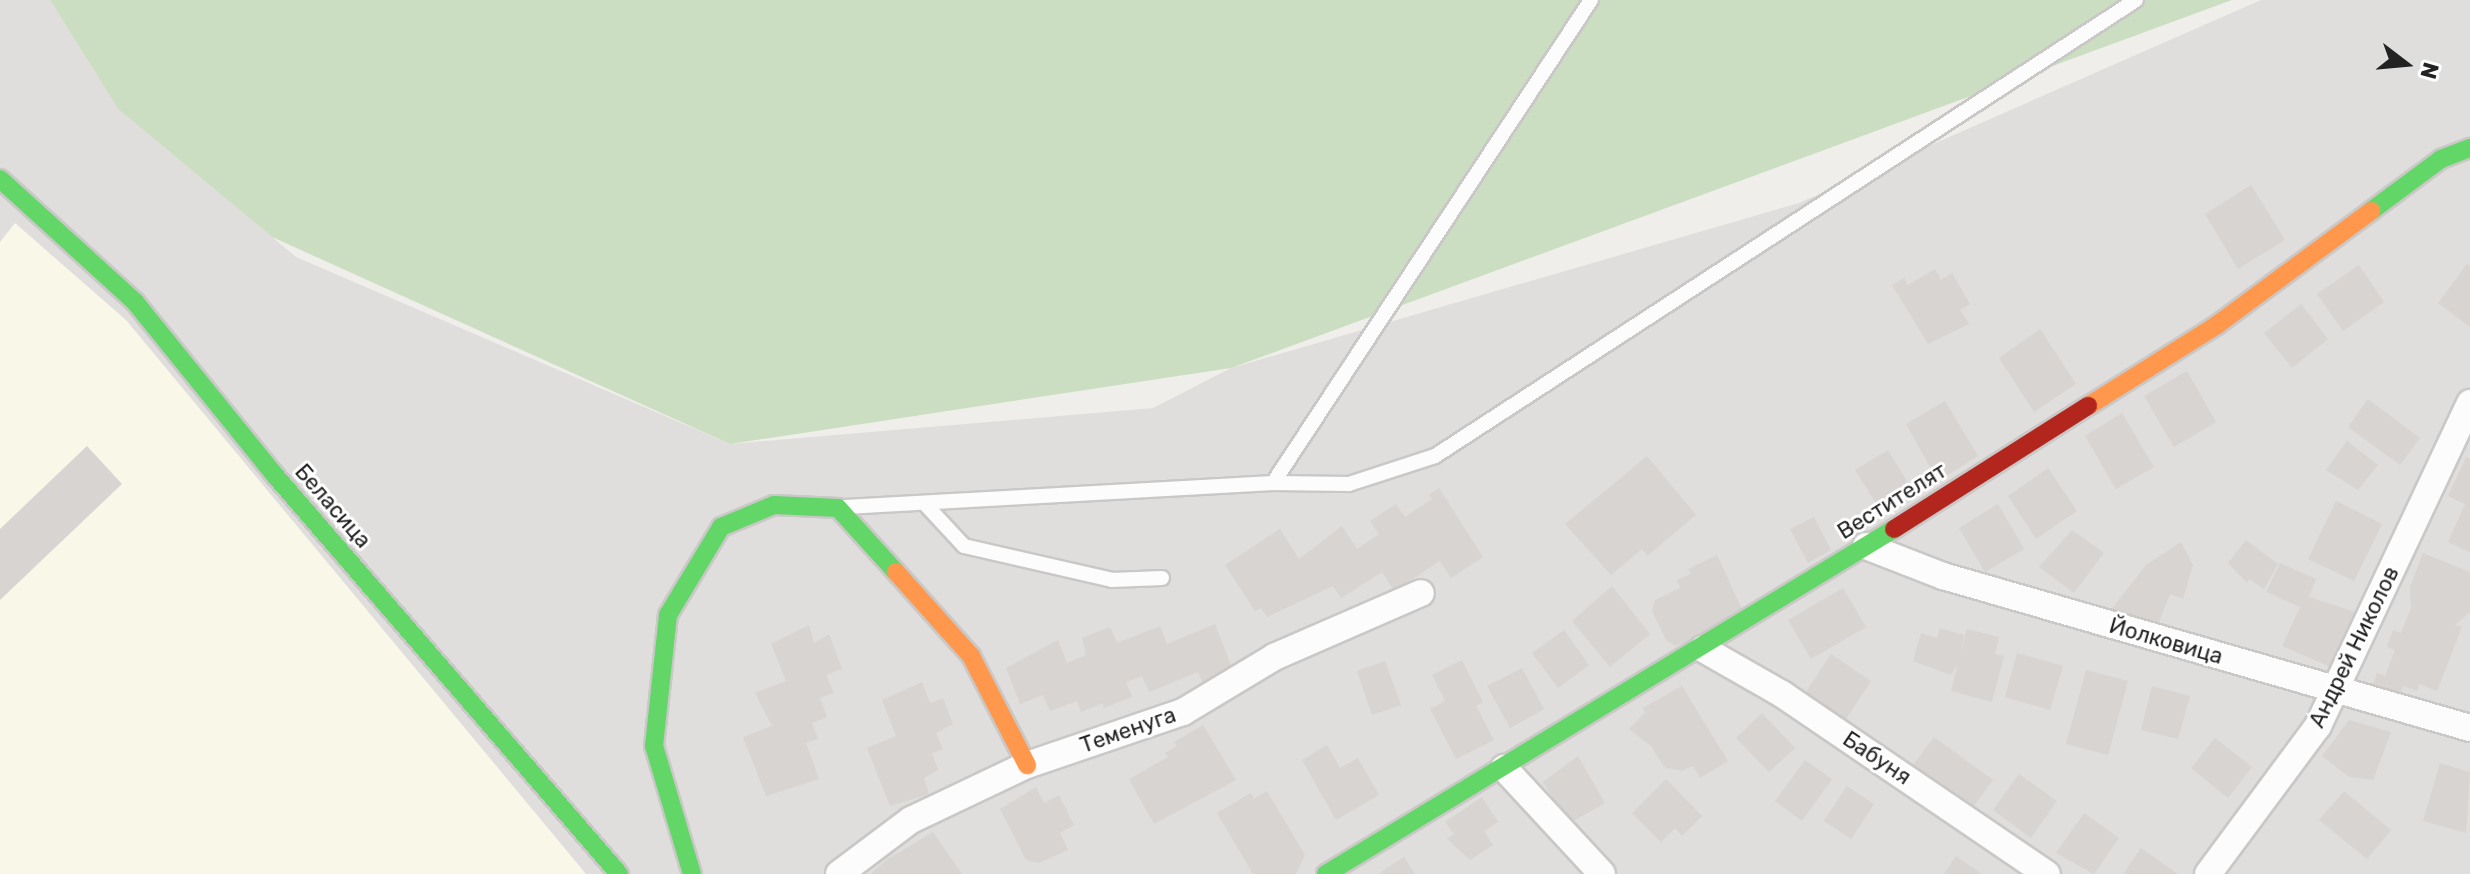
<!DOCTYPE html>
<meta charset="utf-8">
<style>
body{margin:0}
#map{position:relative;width:2470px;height:874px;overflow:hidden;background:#f0eeeb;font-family:Rubik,sans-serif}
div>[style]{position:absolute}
.residential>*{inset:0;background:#dfdedc}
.education>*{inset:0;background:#f8f7e8}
.forest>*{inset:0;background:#cbdec1}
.building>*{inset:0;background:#d7d4d2}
.roads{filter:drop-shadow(2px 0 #c9c8c7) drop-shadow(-2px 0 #c9c8c7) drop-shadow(0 2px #c9c8c7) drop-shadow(0 -2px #c9c8c7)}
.lane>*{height:14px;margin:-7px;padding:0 7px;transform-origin:7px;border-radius:7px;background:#fdfcfc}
.street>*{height:26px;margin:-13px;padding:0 13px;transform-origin:13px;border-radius:13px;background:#fdfcfc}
.fast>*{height:18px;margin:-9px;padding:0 9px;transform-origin:9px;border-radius:9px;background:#63d668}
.slow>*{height:18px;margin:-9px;padding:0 9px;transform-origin:9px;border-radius:9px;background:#ff974d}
.jam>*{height:18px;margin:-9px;padding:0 9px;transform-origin:9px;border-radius:9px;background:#b3261e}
span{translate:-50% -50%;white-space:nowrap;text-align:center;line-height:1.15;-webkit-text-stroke:6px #fff;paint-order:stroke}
.street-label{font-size:22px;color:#222}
.north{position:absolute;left:2366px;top:24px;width:80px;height:80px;-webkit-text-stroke:6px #fff;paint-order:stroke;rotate:106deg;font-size:22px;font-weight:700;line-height:32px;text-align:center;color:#222}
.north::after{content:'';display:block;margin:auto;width:28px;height:36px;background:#222;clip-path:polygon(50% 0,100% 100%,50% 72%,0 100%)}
</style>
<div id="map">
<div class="residential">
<i style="clip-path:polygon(0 0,50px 0,118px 109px,296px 257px,730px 444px,1153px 408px,1231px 368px,1799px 203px,2261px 0,2470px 0,2470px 874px,0 874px)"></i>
</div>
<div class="education">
<i style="clip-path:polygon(15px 223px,126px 320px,586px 874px,0 874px,0 242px)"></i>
</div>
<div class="forest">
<i style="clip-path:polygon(50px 0,2232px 0,1231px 368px,730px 444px,272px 237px,118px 109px)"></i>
</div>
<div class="building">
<i style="clip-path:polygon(2251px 185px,2285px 240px,2238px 269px,2205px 214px)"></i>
<i style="clip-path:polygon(2467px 264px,2470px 266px,2470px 327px,2438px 303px)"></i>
<i style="clip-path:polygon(2359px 265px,2384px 302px,2343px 331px,2317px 294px)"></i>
<i style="clip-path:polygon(1935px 269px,1941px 280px,1952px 273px,1970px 304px,1960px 310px,1969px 324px,1928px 344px,1892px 285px,1904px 278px,1908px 285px)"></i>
<i style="clip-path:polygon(2301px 304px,2328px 339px,2292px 368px,2264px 333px)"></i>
<i style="clip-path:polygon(2040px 329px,2076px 384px,2034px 412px,1999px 358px)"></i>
<i style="clip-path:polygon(2187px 371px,2216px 422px,2174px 447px,2144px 396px)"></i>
<i style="clip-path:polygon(2368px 399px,2420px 438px,2400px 465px,2348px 427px)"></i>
<i style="clip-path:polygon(1945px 401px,1978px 456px,1938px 481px,1906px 424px)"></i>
<i style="clip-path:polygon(2122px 413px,2154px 467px,2116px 489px,2085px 436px)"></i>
<i style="clip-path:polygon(2347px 441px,2378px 465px,2358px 490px,2326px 470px)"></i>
<i style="clip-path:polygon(87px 446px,122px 484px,0 600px,0 529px)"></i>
<i style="clip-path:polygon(1888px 450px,1909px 485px,1877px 505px,1855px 470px)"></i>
<i style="clip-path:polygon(1647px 456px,1696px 515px,1647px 556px,1642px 549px,1611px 575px,1565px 524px)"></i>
<i style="clip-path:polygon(2466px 457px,2470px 459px,2470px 552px,2448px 542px,2465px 504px,2448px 496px)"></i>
<i style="clip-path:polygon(2048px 468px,2077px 511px,2036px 539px,2008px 496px)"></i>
<i style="clip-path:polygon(1439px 488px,1483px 557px,1451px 578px,1440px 561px,1394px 591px,1382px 572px,1341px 598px,1333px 586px,1267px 617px,1261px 608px,1255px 611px,1225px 565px,1280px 529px,1299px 559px,1342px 526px,1357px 549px,1379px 534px,1370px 521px,1396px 504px,1405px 517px,1432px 499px,1429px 495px)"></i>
<i style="clip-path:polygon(2336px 501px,2382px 524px,2354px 581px,2308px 559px)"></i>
<i style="clip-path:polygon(1998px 504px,2024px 549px,1985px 572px,1959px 528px)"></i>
<i style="clip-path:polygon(1814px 517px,1831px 550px,1808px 563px,1790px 529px)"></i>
<i style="clip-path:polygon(2072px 530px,2104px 553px,2074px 593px,2039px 567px)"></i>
<i style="clip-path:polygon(2246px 540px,2278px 564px,2264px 589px,2249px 579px,2247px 583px,2228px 563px)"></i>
<i style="clip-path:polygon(2181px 542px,2193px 565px,2183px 599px,2170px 594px,2159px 622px,2138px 617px,2135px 627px,2107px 615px,2146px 565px)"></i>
<i style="clip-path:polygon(2423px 553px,2470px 572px,2470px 612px,2455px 625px,2462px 627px,2437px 691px,2419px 684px,2417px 691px,2403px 686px,2399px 695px,2372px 688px,2377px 673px,2385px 676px,2395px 650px,2387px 647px,2393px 630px,2401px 633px,2411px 608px,2410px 587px)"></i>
<i style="clip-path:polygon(1717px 555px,1746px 618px,1675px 646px,1666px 640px,1652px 611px,1655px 600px,1680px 588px,1677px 580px,1691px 574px,1688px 569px)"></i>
<i style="clip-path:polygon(2280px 563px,2316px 579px,2309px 597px,2355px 612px,2331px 667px,2282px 646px,2300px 607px,2266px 592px)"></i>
<i style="clip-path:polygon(1612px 586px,1650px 634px,1610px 667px,1572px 621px)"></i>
<i style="clip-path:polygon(1843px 588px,1866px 627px,1811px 659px,1788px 620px)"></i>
<i style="clip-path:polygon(1215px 624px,1236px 678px,1206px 690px,1198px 672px,1149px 692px,1142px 676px,1126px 682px,1132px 697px,1104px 708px,1103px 703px,1081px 712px,1077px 701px,1050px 711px,1043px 695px,1020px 704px,1006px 668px,1058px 640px,1067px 663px,1086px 655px,1082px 638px,1110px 627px,1117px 643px,1160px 626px,1167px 644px)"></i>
<i style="clip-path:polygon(809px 625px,814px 643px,829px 634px,842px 669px,826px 675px,834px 693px,820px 698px,827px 717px,812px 723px,818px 739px,806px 743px,819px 779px,766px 796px,743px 737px,772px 726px,755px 693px,786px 681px,771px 644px)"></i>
<i style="clip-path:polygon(1940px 628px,1964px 635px,1960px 654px,1967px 629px,1999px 637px,1995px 654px,2004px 656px,1992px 702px,1951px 691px,1958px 664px,1951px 675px,1913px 661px,1921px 633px,1937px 638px)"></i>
<i style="clip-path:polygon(1564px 630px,1589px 665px,1558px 688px,1532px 653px)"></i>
<i style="clip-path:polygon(2017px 653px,2063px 666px,2050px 710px,2005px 697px)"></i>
<i style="clip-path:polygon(1831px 654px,1871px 681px,1844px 722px,1804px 695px)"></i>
<i style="clip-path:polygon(1462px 660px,1483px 702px,1476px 706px,1494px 740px,1456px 759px,1430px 709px,1445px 701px,1432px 675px)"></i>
<i style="clip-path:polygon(1385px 661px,1401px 705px,1372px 715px,1357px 671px)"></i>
<i style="clip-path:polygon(1522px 668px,1544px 709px,1510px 728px,1487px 686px)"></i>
<i style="clip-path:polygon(2086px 670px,2128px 681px,2108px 755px,2066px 744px)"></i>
<i style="clip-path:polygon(922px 682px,930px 703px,943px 698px,953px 724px,936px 733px,943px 749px,932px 753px,938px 770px,924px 778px,929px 794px,890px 806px,867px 748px,896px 736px,882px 700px)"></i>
<i style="clip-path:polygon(1682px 686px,1728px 761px,1700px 778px,1693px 766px,1682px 771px,1664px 767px,1651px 746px,1629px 729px,1645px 713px,1643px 708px)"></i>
<i style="clip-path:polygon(2152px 686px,2190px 696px,2178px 739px,2141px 730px)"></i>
<i style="clip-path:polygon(1762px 713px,1795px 748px,1769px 772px,1736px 738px)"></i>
<i style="clip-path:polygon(2349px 720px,2391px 732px,2373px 780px,2349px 777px,2322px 756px)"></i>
<i style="clip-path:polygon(1203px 725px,1236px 780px,1154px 824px,1129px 779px,1168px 757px,1165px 753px,1177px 746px,1174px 742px)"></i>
<i style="clip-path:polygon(1934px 737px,1993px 780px,1968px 814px,1908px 772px)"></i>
<i style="clip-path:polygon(2215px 738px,2252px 767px,2228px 798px,2191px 768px)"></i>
<i style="clip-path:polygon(1327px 745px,1340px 768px,1358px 758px,1379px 795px,1336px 820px,1302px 760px)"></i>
<i style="clip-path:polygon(1578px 756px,1605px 803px,1568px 824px,1543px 782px)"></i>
<i style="clip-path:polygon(1805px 760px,1832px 779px,1802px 821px,1775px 801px)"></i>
<i style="clip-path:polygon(2440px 763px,2470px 772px,2466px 833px,2423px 821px)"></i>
<i style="clip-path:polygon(2019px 774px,2057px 801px,2031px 838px,1993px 810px)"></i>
<i style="clip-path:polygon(1666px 779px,1702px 816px,1682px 836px,1675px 828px,1661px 842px,1632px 813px)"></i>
<i style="clip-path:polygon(1847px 786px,1874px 804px,1851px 839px,1824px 821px)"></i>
<i style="clip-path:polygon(1036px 787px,1044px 803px,1059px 795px,1074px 825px,1060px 833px,1068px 850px,1039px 863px,1026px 860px,1000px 809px)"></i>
<i style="clip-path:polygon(1267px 791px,1305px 855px,1296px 874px,1253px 874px,1217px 813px,1251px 793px,1254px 799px)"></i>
<i style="clip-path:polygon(2344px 791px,2391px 830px,2367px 859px,2319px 820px)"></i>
<i style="clip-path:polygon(1482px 797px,1498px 822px,1484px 831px,1493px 845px,1470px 860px,1447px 839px,1454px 834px,1445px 822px)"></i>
<i style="clip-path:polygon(2084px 813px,2119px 838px,2094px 874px,2056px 853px)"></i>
<i style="clip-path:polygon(933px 832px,962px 874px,870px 874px,888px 859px)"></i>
<i style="clip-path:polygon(2141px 848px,2178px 874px,2123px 874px)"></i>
<i style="clip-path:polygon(1956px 856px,1982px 874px,1944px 874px)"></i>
<i style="clip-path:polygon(1404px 857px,1415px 874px,1378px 874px)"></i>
</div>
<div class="roads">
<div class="lane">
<i style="left:1273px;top:483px;width:578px;rotate:-56.64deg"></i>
<i style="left:926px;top:505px;width:56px;rotate:47.2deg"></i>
<i style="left:964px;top:546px;width:152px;rotate:12.9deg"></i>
<i style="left:1112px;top:580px;width:50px;rotate:-2.3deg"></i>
<i style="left:845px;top:507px;width:429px;rotate:-3.2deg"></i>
<i style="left:1273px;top:483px;width:76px;rotate:0.8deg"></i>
<i style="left:1349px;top:484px;width:90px;rotate:-18deg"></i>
<i style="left:1435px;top:456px;width:836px;rotate:-33.04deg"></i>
</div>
<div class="street">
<i style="left:1866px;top:546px;width:83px;rotate:21.3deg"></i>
<i style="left:1943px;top:576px;width:548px;rotate:16.09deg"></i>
<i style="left:1703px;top:649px;width:91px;rotate:29.7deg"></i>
<i style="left:1782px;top:694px;width:320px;rotate:34.2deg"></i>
<i style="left:1504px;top:768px;width:144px;rotate:47.2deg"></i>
<i style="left:839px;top:874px;width:90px;rotate:-36.9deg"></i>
<i style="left:911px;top:820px;width:128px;rotate:-25.4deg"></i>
<i style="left:1027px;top:765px;width:165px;rotate:-18.8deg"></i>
<i style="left:1183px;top:712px;width:106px;rotate:-31.1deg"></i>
<i style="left:1274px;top:657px;width:160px;rotate:-23.5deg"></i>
<i style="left:2208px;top:874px;width:184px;rotate:-53.4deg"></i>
<i style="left:2318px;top:726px;width:357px;rotate:-64.8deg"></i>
</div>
<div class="fast">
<i style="left:0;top:179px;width:183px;rotate:42.3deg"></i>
<i style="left:135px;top:302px;width:220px;rotate:51.1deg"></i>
<i style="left:273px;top:473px;width:530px;rotate:49.21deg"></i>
<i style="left:2371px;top:211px;width:87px;rotate:-36.6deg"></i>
<i style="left:2441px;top:159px;width:31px;rotate:-21deg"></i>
<i style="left:692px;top:874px;width:134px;rotate:-106.5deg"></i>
<i style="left:654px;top:746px;width:132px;rotate:-83.9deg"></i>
<i style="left:668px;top:615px;width:103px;rotate:-58.9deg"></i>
<i style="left:721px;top:527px;width:57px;rotate:-22.5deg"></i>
<i style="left:774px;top:505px;width:64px;rotate:2.7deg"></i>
<i style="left:838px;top:508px;width:86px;rotate:47.8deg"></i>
<i style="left:1326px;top:874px;width:665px;rotate:-31.27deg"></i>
</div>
<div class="slow">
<i style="left:2088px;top:406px;width:152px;rotate:-32.1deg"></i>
<i style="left:2217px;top:325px;width:192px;rotate:-36.5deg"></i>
<i style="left:896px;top:572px;width:113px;rotate:48.2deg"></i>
<i style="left:971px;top:656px;width:123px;rotate:62.8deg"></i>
</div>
<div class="jam">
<i style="left:1894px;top:529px;width:230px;rotate:-32.4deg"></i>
</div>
</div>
<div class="street-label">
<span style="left:1892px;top:501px;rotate:-32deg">Вестителят</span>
<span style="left:333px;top:506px;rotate:49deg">Беласица</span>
<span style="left:2166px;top:641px;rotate:16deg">Йолковица</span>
<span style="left:2354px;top:647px;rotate:-64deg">Андрей Николов</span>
<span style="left:1128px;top:730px;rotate:-19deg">Теменуга</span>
<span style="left:1877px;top:758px;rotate:34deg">Бабуня</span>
</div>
<div class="north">N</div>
</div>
